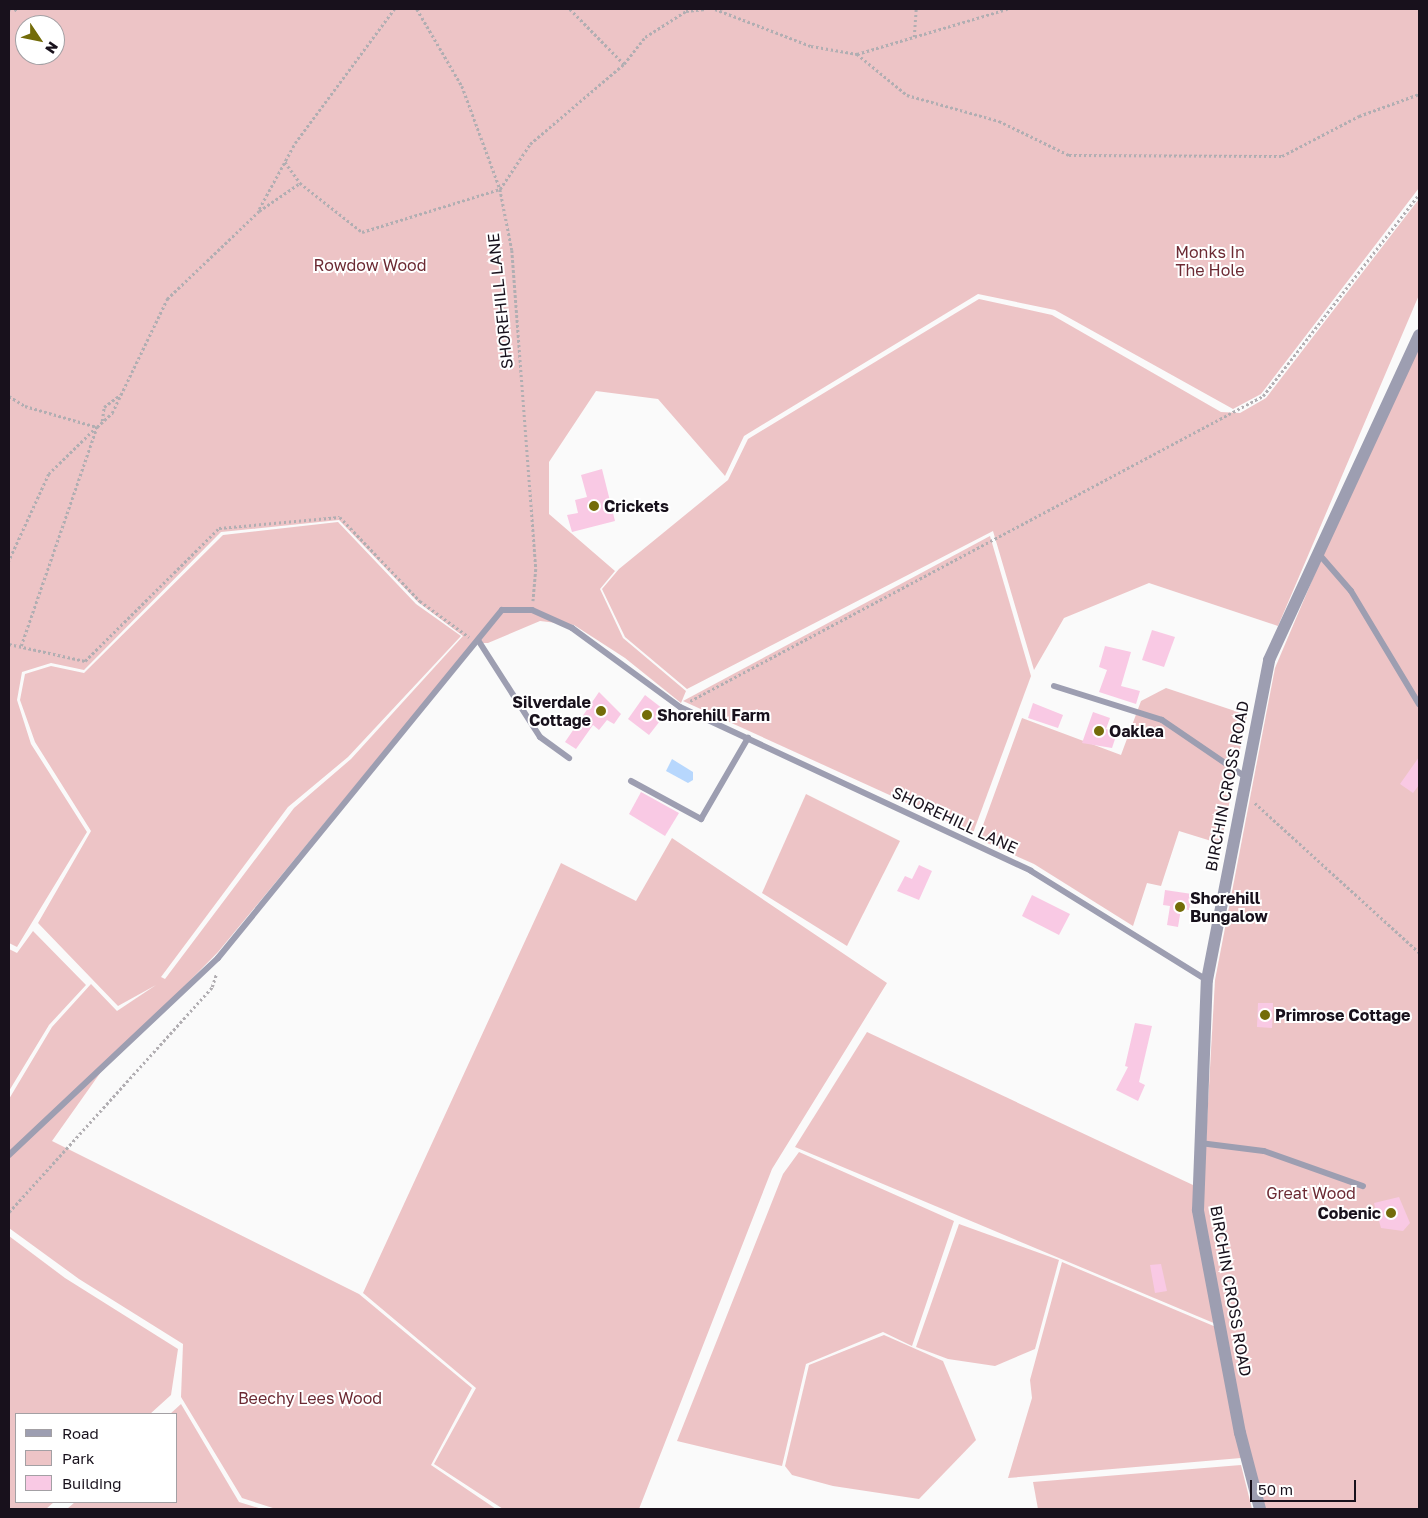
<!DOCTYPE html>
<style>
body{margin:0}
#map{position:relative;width:1428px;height:1518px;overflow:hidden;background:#fafafa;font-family:"Golos Text",sans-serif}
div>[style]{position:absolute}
.green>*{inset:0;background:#edc4c6}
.water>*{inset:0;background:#b7d7fd}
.building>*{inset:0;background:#f9c9e4}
.path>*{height:2.5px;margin-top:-1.25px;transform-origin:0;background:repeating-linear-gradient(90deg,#b1aeb2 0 2.5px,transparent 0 5px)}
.service>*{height:6px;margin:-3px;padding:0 3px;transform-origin:3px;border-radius:3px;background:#9d9eb1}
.tertiary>*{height:12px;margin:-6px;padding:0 6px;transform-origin:6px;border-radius:6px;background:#9d9eb1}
.dots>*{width:14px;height:14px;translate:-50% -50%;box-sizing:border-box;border:2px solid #fff;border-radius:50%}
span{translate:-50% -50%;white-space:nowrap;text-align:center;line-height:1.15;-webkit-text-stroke:4px #fff;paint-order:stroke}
.park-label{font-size:16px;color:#6c2a33}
.street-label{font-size:16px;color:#18111c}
.poi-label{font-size:16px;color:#18111c;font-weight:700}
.left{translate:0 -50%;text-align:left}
.right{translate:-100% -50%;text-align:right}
.frame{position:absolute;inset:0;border:10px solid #18111c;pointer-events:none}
.legend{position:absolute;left:15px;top:1413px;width:162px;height:90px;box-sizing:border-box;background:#fff;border:1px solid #a3a0a4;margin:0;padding:6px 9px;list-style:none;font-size:15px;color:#18111c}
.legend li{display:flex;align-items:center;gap:10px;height:25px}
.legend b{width:25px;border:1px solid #a3a0a4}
.north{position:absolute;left:15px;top:15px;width:50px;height:50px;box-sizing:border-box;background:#fff;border:1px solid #a3a0a4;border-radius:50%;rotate:124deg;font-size:14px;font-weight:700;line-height:20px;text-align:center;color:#18111c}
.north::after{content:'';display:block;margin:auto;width:18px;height:22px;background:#736c09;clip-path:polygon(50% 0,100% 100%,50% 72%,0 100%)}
.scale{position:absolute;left:1250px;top:1480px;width:106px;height:22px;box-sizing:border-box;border:2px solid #18111c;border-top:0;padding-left:6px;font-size:15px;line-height:18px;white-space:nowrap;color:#18111c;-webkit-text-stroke:4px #fff;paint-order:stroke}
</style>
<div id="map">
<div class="green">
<i style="clip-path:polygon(evenodd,9px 9px,1419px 9px,1419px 188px,1261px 394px,1233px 409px,1055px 310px,978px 294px,744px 436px,725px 476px,658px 399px,596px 391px,549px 462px,549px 514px,615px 571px,600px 589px,623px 638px,686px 691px,681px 703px,625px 658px,574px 625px,540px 621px,488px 643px,473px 643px,218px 952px,103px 1069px,52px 1141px,359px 1294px,472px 1388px,431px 1465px,496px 1509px,276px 1509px,242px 1498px,181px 1397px,183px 1344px,79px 1279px,9px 1228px,9px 1099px,52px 1027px,91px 984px,117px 1011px,156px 985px,118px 1006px,38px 923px,91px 831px,35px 742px,20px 700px,25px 674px,51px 666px,84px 673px,223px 535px,338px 522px,416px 604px,461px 636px,348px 757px,288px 807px,161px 977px,165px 979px,294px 808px,351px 759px,463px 636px,418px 602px,339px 520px,221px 532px,84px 670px,51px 663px,22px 672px,17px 700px,31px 744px,87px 832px,17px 947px,9px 943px,9px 9px,25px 25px,55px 25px,55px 55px,25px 55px,25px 25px)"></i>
<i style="clip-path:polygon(1419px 199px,1419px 295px,1278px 626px,1149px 583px,1064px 618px,1034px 670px,993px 531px,687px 689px,625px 637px,602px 589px,619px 569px,728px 480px,748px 439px,979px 299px,1052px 315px,1221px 412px,1240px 413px,1266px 398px)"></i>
<i style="clip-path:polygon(1419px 328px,1419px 1509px,1265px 1509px,1245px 1432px,1202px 1210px,1215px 980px,1275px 668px)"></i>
<i style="clip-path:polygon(990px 536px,1031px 676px,973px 833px,683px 701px)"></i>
<i style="clip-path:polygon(1166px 688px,1247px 715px,1221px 844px,1179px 831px,1161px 886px,1147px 883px,1133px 926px,1034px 864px,978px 839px,1022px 718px,1121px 755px,1141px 701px)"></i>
<i style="clip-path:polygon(806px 794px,900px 841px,847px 946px,762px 893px)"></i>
<i style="clip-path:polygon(672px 838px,887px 983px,772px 1169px,639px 1509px,503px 1509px,434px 1464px,476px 1388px,363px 1293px,561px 863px,636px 901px)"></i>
<i style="clip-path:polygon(33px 931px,86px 985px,49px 1025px,9px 1091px,9px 949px,17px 953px)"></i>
<i style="clip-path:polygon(867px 1032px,1193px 1185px,1216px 1324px,795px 1147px)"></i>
<i style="clip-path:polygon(799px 1152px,954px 1221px,912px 1346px,883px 1332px,806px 1364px,782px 1466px,677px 1441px,783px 1174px)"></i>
<i style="clip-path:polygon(959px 1224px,1059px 1260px,1035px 1349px,995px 1366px,948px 1359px,916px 1347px)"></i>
<i style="clip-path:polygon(9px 1236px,65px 1278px,178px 1349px,171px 1395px,150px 1414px,16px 1414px,16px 1502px,54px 1502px,46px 1509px,9px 1509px)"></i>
<i style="clip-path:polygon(1062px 1262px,1216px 1327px,1241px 1458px,1008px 1478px,1032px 1398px,1030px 1380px)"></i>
<i style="clip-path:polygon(884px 1335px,943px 1361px,976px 1440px,919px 1499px,833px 1486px,792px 1475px,785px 1466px,809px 1365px)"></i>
<i style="clip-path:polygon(181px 1404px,239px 1502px,262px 1509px,67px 1509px,75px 1502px,176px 1502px,176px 1414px,170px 1414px)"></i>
<i style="clip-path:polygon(1241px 1465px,1252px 1509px,1038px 1509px,1033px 1482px)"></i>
</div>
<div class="water">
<i style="clip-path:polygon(672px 759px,693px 772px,693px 780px,688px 783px,666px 771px)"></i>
</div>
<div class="building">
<i style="clip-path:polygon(602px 469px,615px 521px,572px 532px,567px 515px,578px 513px,575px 500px,587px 497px,581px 475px)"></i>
<i style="clip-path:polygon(1152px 630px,1175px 637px,1164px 667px,1142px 660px)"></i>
<i style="clip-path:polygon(1105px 646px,1131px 652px,1121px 686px,1140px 691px,1136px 704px,1099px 692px,1107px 670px,1099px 667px)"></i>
<i style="clip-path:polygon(599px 692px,621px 714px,614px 724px,607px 720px,599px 730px,593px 725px,576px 749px,565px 742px)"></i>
<i style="clip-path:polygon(645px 695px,667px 712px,649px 735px,628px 719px)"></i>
<i style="clip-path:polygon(1033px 703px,1063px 715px,1058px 728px,1028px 718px)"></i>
<i style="clip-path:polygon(1093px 712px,1110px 718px,1106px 729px,1117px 733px,1112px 748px,1082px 743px)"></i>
<i style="clip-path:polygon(1419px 757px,1419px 785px,1413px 793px,1400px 784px)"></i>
<i style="clip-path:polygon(641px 792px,679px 813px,665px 836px,629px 814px)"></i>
<i style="clip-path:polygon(919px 865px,932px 871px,919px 900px,897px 891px,905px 876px,912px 879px)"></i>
<i style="clip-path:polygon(1165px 890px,1192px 894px,1189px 910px,1181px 909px,1178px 927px,1167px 925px,1170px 906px,1163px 905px)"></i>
<i style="clip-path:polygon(1032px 895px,1070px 914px,1059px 935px,1022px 916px)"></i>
<i style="clip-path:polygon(1258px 1003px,1273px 1003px,1272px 1028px,1257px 1027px)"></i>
<i style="clip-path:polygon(1135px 1023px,1152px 1026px,1139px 1082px,1145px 1085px,1138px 1101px,1116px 1090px,1128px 1067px,1125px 1066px)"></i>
<i style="clip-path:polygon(1399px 1197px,1410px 1223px,1403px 1231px,1381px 1228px,1374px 1203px)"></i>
<i style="clip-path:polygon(1161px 1264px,1167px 1291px,1155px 1293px,1150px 1265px)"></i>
</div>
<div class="path">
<i style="left:15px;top:9px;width:4px;rotate:45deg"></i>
<i style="left:417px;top:9px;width:89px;rotate:59.7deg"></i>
<i style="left:462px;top:86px;width:110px;rotate:69.7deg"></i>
<i style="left:500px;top:189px;width:62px;rotate:78.9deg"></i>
<i style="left:512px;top:250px;width:320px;rotate:85.7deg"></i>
<i style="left:536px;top:569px;width:32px;rotate:95deg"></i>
<i style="left:570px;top:9px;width:77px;rotate:45.5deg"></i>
<i style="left:715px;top:9px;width:103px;rotate:21.1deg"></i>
<i style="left:811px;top:46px;width:47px;rotate:9.9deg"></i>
<i style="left:857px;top:54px;width:157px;rotate:-16.7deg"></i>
<i style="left:9px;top:10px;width:1px;rotate:-45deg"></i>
<i style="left:914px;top:37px;width:28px;rotate:-86deg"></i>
<i style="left:857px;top:54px;width:65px;rotate:39.4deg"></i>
<i style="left:907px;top:95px;width:96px;rotate:15.8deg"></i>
<i style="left:999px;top:121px;width:78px;rotate:25.9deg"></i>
<i style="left:1069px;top:155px;width:213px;rotate:0.3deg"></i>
<i style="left:1282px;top:156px;width:87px;rotate:-27.5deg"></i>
<i style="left:1359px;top:116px;width:64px;rotate:-20.1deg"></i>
<i style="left:285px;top:162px;width:26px;rotate:54deg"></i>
<i style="left:259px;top:209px;width:75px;rotate:-61.4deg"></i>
<i style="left:295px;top:143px;width:167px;rotate:-53.5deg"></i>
<i style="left:9px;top:396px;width:19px;rotate:32deg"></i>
<i style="left:25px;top:406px;width:75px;rotate:16.3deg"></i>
<i style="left:97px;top:427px;width:67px;rotate:135.6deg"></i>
<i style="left:49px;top:474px;width:96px;rotate:114.7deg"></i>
<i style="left:102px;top:421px;width:14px;rotate:-82deg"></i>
<i style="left:104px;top:407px;width:20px;rotate:-37deg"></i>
<i style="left:9px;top:644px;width:78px;rotate:12.6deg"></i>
<i style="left:85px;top:661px;width:189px;rotate:-44.8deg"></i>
<i style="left:219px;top:528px;width:121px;rotate:-5.2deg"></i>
<i style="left:340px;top:517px;width:116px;rotate:46.4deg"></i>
<i style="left:420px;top:601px;width:61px;rotate:36.3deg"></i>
<i style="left:21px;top:646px;width:232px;rotate:-70.9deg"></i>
<i style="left:97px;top:427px;width:21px;rotate:-43deg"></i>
<i style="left:112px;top:413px;width:127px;rotate:-64.2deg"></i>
<i style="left:167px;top:299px;width:127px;rotate:-43.7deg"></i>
<i style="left:259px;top:211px;width:50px;rotate:-34.3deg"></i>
<i style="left:300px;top:183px;width:79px;rotate:38.3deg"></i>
<i style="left:362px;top:232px;width:145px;rotate:-17.3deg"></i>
<i style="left:500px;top:189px;width:54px;rotate:-56.3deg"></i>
<i style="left:530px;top:144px;width:123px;rotate:-40.4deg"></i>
<i style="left:624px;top:64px;width:34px;rotate:-52deg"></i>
<i style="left:645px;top:37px;width:49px;rotate:-32.4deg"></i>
<i style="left:686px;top:11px;width:20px;rotate:-6deg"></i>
<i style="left:690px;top:701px;width:649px;rotate:-28.03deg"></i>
<i style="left:1263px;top:396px;width:255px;rotate:-52.3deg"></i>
<i style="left:1255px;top:803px;width:222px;rotate:42.3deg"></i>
<i style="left:9px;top:1212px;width:303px;rotate:-47.9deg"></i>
<i style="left:212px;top:987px;width:13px;rotate:-72deg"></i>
</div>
<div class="service">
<i style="left:1318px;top:553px;width:50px;rotate:49deg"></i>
<i style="left:1351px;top:591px;width:132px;rotate:59deg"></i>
<i style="left:478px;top:640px;width:115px;rotate:57.4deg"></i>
<i style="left:540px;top:737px;width:36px;rotate:36deg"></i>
<i style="left:1054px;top:686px;width:113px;rotate:17.5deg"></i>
<i style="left:1162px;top:720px;width:99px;rotate:34.3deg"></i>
<i style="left:631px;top:781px;width:80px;rotate:28.5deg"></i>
<i style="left:701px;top:819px;width:94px;rotate:-59.9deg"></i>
<i style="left:1200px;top:1143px;width:64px;rotate:7.1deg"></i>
<i style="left:1264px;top:1151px;width:105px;rotate:19.5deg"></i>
<i style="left:9px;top:1155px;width:287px;rotate:-43.3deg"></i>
<i style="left:218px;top:958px;width:449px;rotate:-50.8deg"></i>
<i style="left:502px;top:610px;width:30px"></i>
<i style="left:532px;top:610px;width:44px;rotate:24.2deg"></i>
<i style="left:572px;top:628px;width:134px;rotate:36.2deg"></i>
<i style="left:680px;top:707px;width:387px;rotate:25deg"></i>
<i style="left:1031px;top:871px;width:207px;rotate:31.8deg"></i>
</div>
<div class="tertiary">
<i style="left:1260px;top:1509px;width:79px;rotate:-104.7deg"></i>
<i style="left:1240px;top:1433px;width:227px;rotate:-100.7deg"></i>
<i style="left:1198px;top:1210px;width:230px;rotate:-87.8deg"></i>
<i style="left:1207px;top:980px;width:326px;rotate:-79deg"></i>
<i style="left:1269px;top:660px;width:358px;rotate:-65.2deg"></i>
</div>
<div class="dots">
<i style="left:594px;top:506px;background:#736c09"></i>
<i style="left:601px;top:711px;background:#736c09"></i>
<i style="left:647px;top:715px;background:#736c09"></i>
<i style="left:1099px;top:731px;background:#736c09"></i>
<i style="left:1180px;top:907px;background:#736c09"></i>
<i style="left:1265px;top:1015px;background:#736c09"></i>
<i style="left:1391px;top:1213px;background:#736c09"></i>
</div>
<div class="park-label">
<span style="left:1210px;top:261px">Monks In<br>The Hole</span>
<span style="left:370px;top:265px">Rowdow Wood</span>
<span style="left:1311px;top:1193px">Great Wood</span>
<span style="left:310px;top:1398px">Beechy Lees Wood</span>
</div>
<div class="street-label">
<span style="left:500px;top:301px;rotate:-96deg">SHOREHILL LANE</span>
<span style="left:1227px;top:786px;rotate:-79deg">BIRCHIN CROSS ROAD</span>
<span style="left:955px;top:820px;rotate:25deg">SHOREHILL LANE</span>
<span style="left:1231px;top:1291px;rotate:80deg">BIRCHIN CROSS ROAD</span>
</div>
<div class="poi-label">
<span class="left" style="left:604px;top:506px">Crickets</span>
<span class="right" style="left:591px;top:711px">Silverdale<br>Cottage</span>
<span class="left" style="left:657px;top:715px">Shorehill Farm</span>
<span class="left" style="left:1109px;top:731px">Oaklea</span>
<span class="left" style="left:1190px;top:907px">Shorehill<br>Bungalow</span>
<span class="left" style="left:1275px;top:1015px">Primrose Cottage</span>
<span class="right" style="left:1381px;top:1213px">Cobenic</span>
</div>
<div class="frame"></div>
<ul class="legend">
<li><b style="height:6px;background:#9d9eb1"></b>Road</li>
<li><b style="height:14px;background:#edc4c6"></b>Park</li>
<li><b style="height:14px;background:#f9c9e4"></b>Building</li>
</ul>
<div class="north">N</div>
<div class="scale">50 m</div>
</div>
